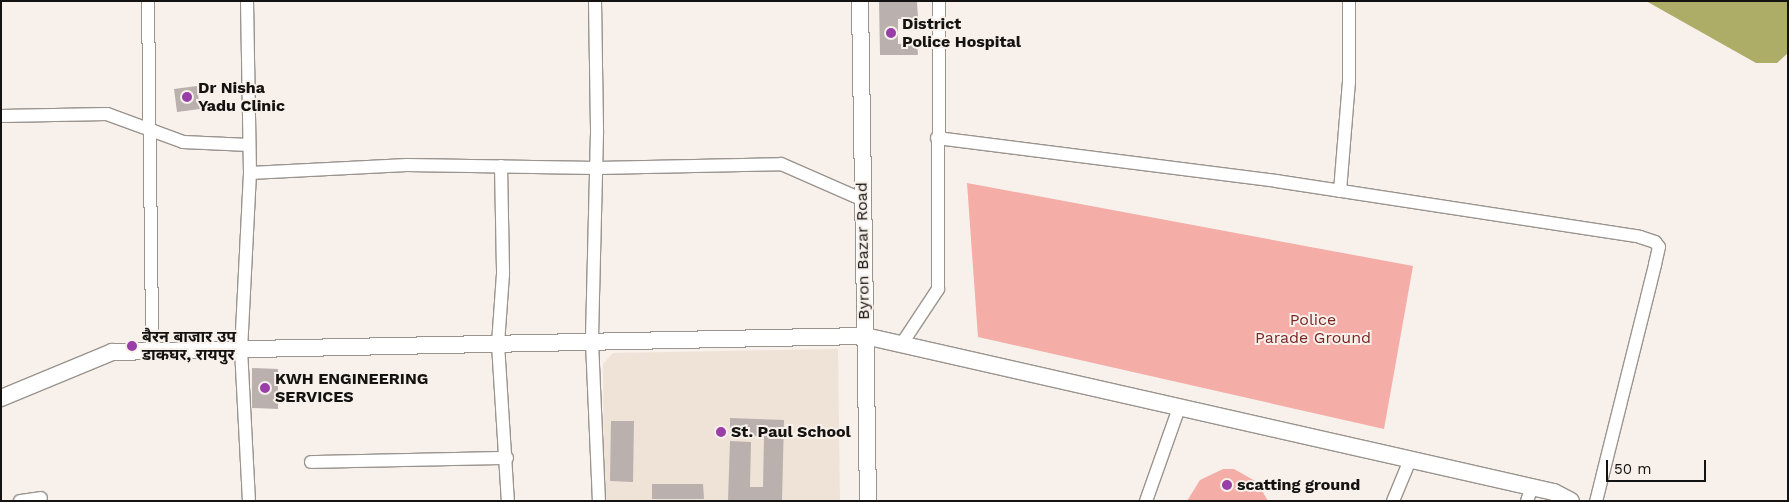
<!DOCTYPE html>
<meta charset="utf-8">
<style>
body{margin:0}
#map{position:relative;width:1789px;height:502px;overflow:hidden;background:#f8f1eb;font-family:"Work Sans","Noto Sans Devanagari",sans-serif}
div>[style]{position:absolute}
.built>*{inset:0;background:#efe3d7}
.green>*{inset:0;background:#f4ada7}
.water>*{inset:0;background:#adad68}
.building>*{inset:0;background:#bab1ae}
.roads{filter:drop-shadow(1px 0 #9a948f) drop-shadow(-1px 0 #9a948f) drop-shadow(0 1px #9a948f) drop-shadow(0 -1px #9a948f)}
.minor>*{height:12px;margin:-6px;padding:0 6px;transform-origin:6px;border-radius:6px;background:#fff}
.tertiary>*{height:16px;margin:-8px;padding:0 8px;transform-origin:8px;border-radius:8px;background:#fff}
.dots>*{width:14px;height:14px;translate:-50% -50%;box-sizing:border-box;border:2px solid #f8f1eb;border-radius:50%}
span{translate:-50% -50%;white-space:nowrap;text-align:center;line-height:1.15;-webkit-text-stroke:4px #f8f1eb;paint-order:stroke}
.poi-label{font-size:16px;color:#151311;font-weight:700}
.left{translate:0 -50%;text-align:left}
.street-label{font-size:16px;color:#151311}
.park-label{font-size:16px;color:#7c2524}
.frame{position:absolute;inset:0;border:2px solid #151311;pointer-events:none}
.scale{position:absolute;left:1606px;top:460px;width:100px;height:22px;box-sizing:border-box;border:2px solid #151311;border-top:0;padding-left:6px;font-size:15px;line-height:18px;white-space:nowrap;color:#151311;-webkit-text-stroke:4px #f8f1eb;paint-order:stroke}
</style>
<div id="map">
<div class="built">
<i style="clip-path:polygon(838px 349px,840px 501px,604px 501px,603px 364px,613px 353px)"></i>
</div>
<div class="green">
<i style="clip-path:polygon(967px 183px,1413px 266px,1384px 429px,978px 337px)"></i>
<i style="clip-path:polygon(1223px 469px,1234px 469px,1257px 482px,1268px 501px,1187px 501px,1200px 480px)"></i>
</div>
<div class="water">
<i style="clip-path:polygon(1646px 1px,1788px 1px,1788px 53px,1777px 63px,1756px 63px)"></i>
</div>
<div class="building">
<i style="clip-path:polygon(879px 1px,917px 1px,918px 18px,898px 19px,898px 44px,917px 43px,918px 55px,880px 55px)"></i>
<i style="clip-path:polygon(197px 86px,200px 109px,177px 112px,174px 89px)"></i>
<i style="clip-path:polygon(252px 368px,278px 369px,278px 409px,252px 408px)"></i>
<i style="clip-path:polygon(730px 418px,784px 420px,782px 501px,728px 500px,730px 441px,751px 442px,750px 487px,763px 487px,764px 436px,730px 435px)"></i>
<i style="clip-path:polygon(611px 421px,634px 421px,633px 482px,610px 481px)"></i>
<i style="clip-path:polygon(652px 484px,703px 484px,704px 499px,652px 499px)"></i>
</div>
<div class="roads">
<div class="minor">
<i style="left:148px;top:1px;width:350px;rotate:89.3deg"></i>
<i style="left:247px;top:1px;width:172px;rotate:89deg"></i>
<i style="left:250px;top:173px;width:176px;rotate:92.9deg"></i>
<i style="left:241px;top:349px;width:152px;rotate:87deg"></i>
<i style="left:595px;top:1px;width:132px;rotate:89.1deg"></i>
<i style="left:597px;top:133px;width:209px;rotate:91.4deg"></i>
<i style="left:592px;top:342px;width:159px;rotate:87.5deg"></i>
<i style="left:1px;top:116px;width:106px;rotate:-1.1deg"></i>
<i style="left:107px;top:114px;width:81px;rotate:20.2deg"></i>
<i style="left:183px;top:142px;width:66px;rotate:2.6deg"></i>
<i style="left:937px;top:138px;width:342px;rotate:7.2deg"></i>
<i style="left:1276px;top:181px;width:368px;rotate:8.7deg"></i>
<i style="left:1640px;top:237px;width:16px;rotate:18deg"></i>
<i style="left:1655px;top:242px;width:6px;rotate:51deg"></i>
<i style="left:1659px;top:247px;width:18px;rotate:103deg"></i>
<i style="left:1655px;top:265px;width:243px;rotate:104deg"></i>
<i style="left:501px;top:166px;width:108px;rotate:88.9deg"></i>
<i style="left:503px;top:274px;width:70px;rotate:94.1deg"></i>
<i style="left:498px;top:344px;width:157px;rotate:86.4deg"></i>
<i style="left:250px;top:173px;width:157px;rotate:-2.9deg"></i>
<i style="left:407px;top:165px;width:190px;rotate:0.9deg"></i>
<i style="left:597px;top:168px;width:184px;rotate:-1.2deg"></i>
<i style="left:781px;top:164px;width:90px;rotate:23.7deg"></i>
<i style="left:1340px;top:191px;width:109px;rotate:-85.3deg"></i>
<i style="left:1349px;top:82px;width:81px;rotate:-90deg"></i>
<i style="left:901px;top:345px;width:67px;rotate:-56.5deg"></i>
<i style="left:938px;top:289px;width:288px;rotate:-89.8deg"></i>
<i style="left:311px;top:462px;width:196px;rotate:-1.2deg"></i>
<i style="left:20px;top:501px;width:21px;rotate:-8deg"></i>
<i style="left:1146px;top:501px;width:99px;rotate:-70.5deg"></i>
<i style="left:1393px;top:501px;width:44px;rotate:-67.5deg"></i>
<i style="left:1527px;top:501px;width:15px;rotate:-70deg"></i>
</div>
<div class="tertiary">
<i style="left:860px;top:1px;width:500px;rotate:89.08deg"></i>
<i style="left:1px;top:398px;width:120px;rotate:-22.5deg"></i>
<i style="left:112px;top:352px;width:753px;rotate:-1.22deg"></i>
<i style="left:865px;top:336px;width:706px;rotate:12.76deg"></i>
<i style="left:1554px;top:492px;width:19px;rotate:28deg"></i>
</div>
</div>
<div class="dots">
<i style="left:891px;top:33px;background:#993da7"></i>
<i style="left:187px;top:97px;background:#993da7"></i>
<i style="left:132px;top:346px;background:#993da7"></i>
<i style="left:265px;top:388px;background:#993da7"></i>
<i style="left:721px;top:432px;background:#993da7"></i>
<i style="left:1227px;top:485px;background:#993da7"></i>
</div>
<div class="poi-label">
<span class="left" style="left:902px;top:33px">District<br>Police Hospital</span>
<span class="left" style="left:198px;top:97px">Dr Nisha<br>Yadu Clinic</span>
<span class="left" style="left:142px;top:346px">बैरन बाजार उप<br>डाकघर, रायपुर</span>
<span class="left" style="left:275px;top:388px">KWH ENGINEERING<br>SERVICES</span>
<span class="left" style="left:731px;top:432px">St. Paul School</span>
<span class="left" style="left:1237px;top:485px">scatting ground</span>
</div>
<div class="street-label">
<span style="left:863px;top:251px;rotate:-91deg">Byron Bazar Road</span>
</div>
<div class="park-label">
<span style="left:1313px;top:329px">Police<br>Parade Ground</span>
</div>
<div class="frame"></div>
<div class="scale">50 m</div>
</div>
